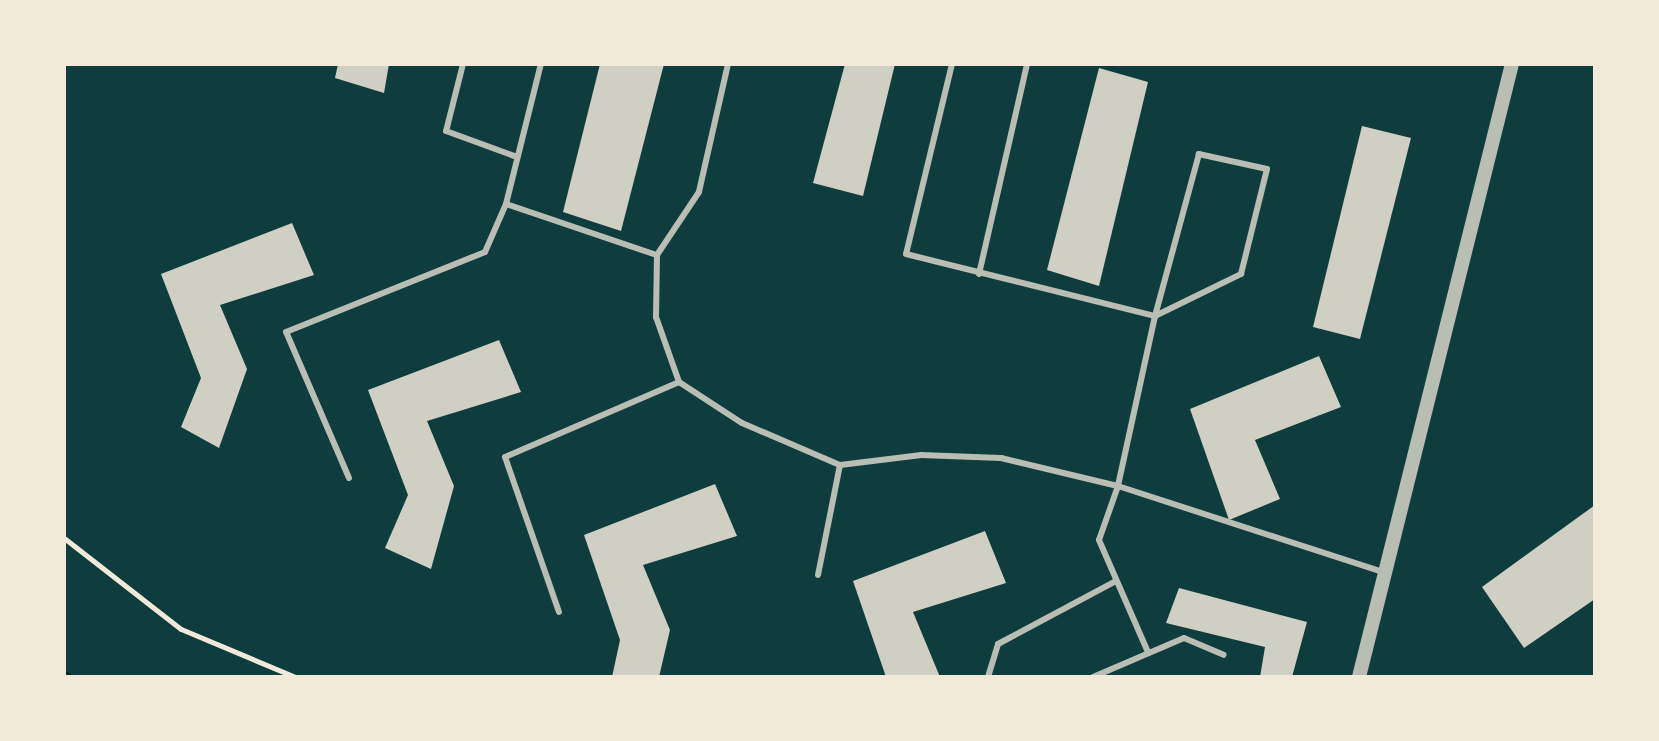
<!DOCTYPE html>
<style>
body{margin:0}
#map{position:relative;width:1659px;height:741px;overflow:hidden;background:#0f3d3e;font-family:"Space Grotesk",sans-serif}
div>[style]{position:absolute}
.stream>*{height:10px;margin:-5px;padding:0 5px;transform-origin:5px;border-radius:5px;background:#0a2a2b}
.building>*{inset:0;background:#cfcfc3}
.path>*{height:5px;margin:-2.5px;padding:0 2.5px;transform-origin:2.5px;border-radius:2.5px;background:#f1e9da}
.service>*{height:6px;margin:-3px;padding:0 3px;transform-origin:3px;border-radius:3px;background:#b8beb3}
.tertiary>*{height:14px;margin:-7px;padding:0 7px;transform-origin:7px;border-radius:7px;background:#b8beb3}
span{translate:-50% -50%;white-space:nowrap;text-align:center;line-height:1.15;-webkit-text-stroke:7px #f1e9da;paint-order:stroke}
.frame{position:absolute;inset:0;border:66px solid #f1e9da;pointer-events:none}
</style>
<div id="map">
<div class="stream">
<i style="left:64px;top:676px;width:3px;rotate:18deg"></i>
</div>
<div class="building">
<i style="clip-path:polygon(338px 64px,389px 64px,384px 93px,335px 78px)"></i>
<i style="clip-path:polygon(600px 64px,664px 64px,621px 231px,563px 212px)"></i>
<i style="clip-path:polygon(845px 64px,895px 64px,863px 196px,813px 183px)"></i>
<i style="clip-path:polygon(1099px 68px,1148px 82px,1099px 286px,1047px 270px)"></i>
<i style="clip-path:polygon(1362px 126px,1411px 138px,1360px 339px,1313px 327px)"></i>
<i style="clip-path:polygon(292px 223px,314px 275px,220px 305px,247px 369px,219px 448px,181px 427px,201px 378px,161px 274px)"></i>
<i style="clip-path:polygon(499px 340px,521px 392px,427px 421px,454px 486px,431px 569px,385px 548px,408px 495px,368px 390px)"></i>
<i style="clip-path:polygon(1319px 356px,1341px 407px,1255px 440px,1280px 499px,1229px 520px,1190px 409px)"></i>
<i style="clip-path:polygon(715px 484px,737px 536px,643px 565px,670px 630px,659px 677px,612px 677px,620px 640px,584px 535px)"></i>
<i style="clip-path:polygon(1595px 505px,1595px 599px,1524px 648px,1482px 587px)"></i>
<i style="clip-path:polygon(985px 531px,1006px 583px,913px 612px,940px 677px,886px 677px,853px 581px)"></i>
<i style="clip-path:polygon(1179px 588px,1307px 622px,1292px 677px,1260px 677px,1265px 647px,1166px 623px)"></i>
</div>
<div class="path">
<i style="left:64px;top:538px;width:148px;rotate:37.9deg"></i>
<i style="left:181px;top:629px;width:124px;rotate:22.8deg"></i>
</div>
<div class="service">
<i style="left:463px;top:64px;width:69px;rotate:104.2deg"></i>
<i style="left:446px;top:131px;width:76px;rotate:20.1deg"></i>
<i style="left:728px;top:64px;width:131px;rotate:102.8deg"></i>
<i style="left:699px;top:192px;width:76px;rotate:123.7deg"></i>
<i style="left:657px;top:255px;width:62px;rotate:90.9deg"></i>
<i style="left:656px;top:317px;width:69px;rotate:70.5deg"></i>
<i style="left:679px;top:382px;width:75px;rotate:33.1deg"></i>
<i style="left:742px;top:423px;width:107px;rotate:23.2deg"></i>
<i style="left:840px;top:465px;width:82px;rotate:-7deg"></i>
<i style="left:921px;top:455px;width:80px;rotate:2.1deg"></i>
<i style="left:1001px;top:458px;width:120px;rotate:13.5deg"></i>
<i style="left:1118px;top:486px;width:279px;rotate:18deg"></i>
<i style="left:952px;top:64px;width:195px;rotate:103.6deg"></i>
<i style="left:906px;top:254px;width:257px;rotate:14deg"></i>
<i style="left:1155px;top:316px;width:96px;rotate:-26deg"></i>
<i style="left:1241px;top:274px;width:108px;rotate:-76.1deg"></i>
<i style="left:1267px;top:169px;width:70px;rotate:-167.6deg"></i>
<i style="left:1199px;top:154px;width:168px;rotate:105.2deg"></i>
<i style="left:1155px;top:316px;width:174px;rotate:102.3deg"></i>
<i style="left:1118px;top:486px;width:57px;rotate:109.4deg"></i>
<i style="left:1099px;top:540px;width:120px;rotate:66.4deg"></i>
<i style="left:506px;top:204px;width:159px;rotate:18.7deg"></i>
<i style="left:979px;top:274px;width:215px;rotate:-77.1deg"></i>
<i style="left:349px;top:478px;width:159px;rotate:-113.3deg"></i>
<i style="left:286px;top:332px;width:214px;rotate:-21.9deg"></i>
<i style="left:485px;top:252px;width:52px;rotate:-66.4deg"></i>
<i style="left:506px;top:204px;width:144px;rotate:-76deg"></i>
<i style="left:818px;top:575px;width:112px;rotate:-78.7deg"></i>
<i style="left:559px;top:612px;width:164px;rotate:-109.2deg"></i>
<i style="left:505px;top:457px;width:189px;rotate:-23.3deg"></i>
<i style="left:988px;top:677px;width:34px;rotate:-73deg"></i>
<i style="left:998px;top:644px;width:134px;rotate:-28.1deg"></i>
<i style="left:1093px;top:677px;width:99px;rotate:-23.2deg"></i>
<i style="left:1184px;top:638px;width:43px;rotate:23deg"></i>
</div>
<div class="tertiary">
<i style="left:1359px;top:677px;width:632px;rotate:-75.99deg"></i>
</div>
<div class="frame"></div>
</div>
